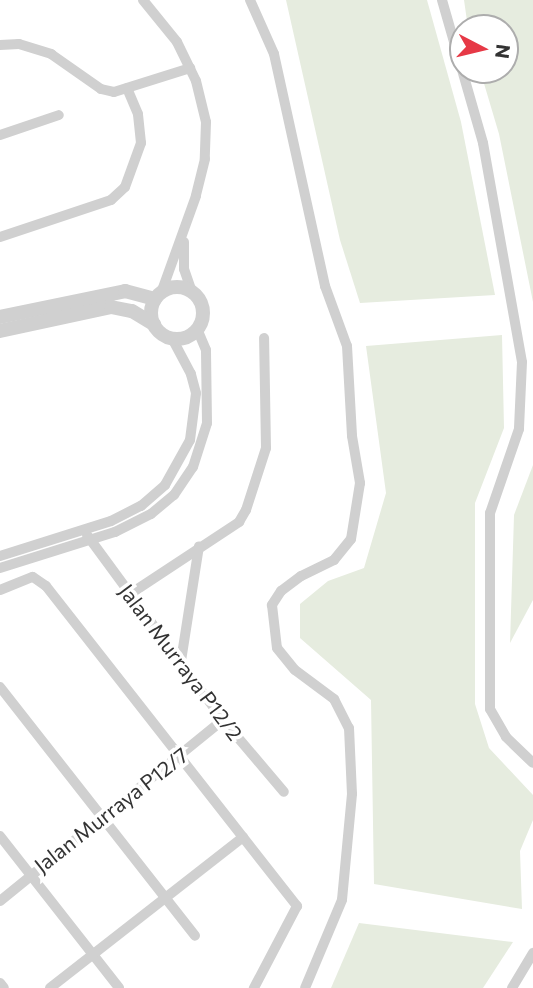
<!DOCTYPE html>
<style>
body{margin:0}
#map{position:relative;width:533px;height:988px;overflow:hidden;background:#fff;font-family:Commissioner,sans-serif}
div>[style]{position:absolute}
.green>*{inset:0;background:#e6ecdf}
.minor>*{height:10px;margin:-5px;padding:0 5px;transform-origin:5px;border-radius:5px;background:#d0d0d0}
.tertiary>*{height:14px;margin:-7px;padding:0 7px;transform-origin:7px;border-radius:7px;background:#d0d0d0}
.tertiary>.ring{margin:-7px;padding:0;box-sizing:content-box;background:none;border:14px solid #d0d0d0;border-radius:50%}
span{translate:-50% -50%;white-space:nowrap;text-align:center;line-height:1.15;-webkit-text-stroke:7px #fff;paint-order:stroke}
.street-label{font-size:21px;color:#333}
.north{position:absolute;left:449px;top:14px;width:70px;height:70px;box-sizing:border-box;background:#fff;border:2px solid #adadad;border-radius:50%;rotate:97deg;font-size:19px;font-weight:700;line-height:28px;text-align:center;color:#333}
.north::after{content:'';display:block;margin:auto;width:24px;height:32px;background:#e63946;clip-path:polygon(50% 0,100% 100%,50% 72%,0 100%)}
</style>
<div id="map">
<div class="green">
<i style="clip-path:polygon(286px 0,427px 0,461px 122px,495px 295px,360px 303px,340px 240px)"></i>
<i style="clip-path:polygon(464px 0,533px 0,533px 302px,499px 134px,480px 70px,505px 70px,505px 28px,468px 28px)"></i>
<i style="clip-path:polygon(502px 335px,504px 428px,475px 503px,475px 704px,489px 748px,533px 795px,533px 820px,520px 851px,522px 909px,374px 884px,371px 700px,300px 638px,300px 604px,328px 581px,364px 568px,386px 493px,366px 346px)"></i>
<i style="clip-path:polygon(533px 465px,533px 600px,510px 643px,514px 515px)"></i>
<i style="clip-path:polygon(359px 923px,513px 942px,483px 988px,331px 988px)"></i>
</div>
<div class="minor">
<i style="left:143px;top:0;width:54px;rotate:51deg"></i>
<i style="left:177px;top:42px;width:43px;rotate:64deg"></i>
<i style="left:196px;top:81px;width:42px;rotate:76.3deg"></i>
<i style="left:206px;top:122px;width:37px;rotate:92deg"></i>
<i style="left:205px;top:159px;width:38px;rotate:104deg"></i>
<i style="left:196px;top:196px;width:103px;rotate:109.8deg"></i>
<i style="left:250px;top:0;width:59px;rotate:66deg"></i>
<i style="left:274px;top:54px;width:238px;rotate:77.6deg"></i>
<i style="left:325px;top:286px;width:64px;rotate:69.9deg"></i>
<i style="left:347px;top:346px;width:90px;rotate:86.8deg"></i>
<i style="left:352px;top:436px;width:48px;rotate:80.3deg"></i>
<i style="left:360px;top:483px;width:57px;rotate:99.1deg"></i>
<i style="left:351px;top:539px;width:27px;rotate:129deg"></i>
<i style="left:334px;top:560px;width:37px;rotate:154deg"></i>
<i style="left:301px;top:576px;width:25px;rotate:143deg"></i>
<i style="left:281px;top:591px;width:17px;rotate:123deg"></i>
<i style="left:272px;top:605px;width:43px;rotate:83.4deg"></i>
<i style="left:277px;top:648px;width:28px;rotate:51deg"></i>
<i style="left:295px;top:670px;width:49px;rotate:36.6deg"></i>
<i style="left:334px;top:699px;width:33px;rotate:63deg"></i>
<i style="left:349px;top:728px;width:66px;rotate:87.4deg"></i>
<i style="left:352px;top:794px;width:106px;rotate:95.4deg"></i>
<i style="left:342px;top:900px;width:95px;rotate:112.8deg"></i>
<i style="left:442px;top:0;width:149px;rotate:74deg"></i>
<i style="left:483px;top:143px;width:222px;rotate:79.9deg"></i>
<i style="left:522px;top:362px;width:67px;rotate:92.6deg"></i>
<i style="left:519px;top:429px;width:89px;rotate:109deg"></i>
<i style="left:490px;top:513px;width:196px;rotate:90deg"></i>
<i style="left:490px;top:709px;width:32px;rotate:60deg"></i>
<i style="left:506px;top:737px;width:37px;rotate:44deg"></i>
<i style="left:0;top:45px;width:19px;rotate:-3deg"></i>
<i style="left:19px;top:44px;width:34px;rotate:17deg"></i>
<i style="left:51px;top:54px;width:61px;rotate:35deg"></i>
<i style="left:101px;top:89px;width:13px;rotate:13deg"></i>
<i style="left:114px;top:92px;width:80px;rotate:-17.5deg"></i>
<i style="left:0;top:135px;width:62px;rotate:-18.7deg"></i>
<i style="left:0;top:237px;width:117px;rotate:-18.4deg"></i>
<i style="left:111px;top:200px;width:19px;rotate:-43deg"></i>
<i style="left:125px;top:187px;width:47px;rotate:-70deg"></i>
<i style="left:141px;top:143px;width:29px;rotate:-96deg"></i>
<i style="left:138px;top:114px;width:28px;rotate:-113deg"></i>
<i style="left:184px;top:242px;width:27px;rotate:90deg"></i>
<i style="left:184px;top:269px;width:24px;rotate:71deg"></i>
<i style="left:87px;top:535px;width:230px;rotate:53.7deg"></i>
<i style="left:223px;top:720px;width:94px;rotate:49.7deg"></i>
<i style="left:0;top:556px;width:116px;rotate:-17.5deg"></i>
<i style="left:111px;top:521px;width:34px;rotate:-27deg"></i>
<i style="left:141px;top:506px;width:32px;rotate:-41deg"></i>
<i style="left:165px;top:485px;width:51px;rotate:-60.9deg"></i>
<i style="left:190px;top:440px;width:47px;rotate:-82.7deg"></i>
<i style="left:196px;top:393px;width:20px;rotate:-105deg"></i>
<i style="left:191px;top:374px;width:40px;rotate:-118deg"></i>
<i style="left:0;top:568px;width:121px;rotate:-17.4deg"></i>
<i style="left:115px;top:532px;width:40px;rotate:-26.6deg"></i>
<i style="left:151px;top:514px;width:30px;rotate:-40deg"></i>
<i style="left:174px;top:495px;width:34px;rotate:-56deg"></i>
<i style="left:193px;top:467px;width:46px;rotate:-72.3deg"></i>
<i style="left:207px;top:423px;width:73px;rotate:-90.8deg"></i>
<i style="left:206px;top:350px;width:23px;rotate:-113deg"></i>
<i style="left:0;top:590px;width:35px;rotate:-22deg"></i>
<i style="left:33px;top:577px;width:16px;rotate:35deg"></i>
<i style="left:46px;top:586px;width:407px;rotate:51.9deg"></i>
<i style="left:297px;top:906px;width:93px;rotate:117.7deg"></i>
<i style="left:130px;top:594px;width:131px;rotate:-33.4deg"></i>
<i style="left:239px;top:522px;width:14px;rotate:-60deg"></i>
<i style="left:246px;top:510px;width:65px;rotate:-72.1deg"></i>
<i style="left:266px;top:448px;width:110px;rotate:-91deg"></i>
<i style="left:181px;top:661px;width:116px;rotate:-81.1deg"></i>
<i style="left:0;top:687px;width:316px;rotate:51.9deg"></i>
<i style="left:0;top:836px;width:193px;rotate:51.9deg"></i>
<i style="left:0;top:901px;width:287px;rotate:-39.1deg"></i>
<i style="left:0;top:983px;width:6px;rotate:51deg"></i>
<i style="left:50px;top:988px;width:245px;rotate:-38deg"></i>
<i style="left:512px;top:988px;width:41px;rotate:-59deg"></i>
</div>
<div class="tertiary">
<i class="ring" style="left:151px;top:287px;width:38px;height:38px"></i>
<i style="left:0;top:317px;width:128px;rotate:-11.7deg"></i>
<i style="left:125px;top:291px;width:31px;rotate:15deg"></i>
<i style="left:0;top:331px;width:114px;rotate:-12.2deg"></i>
<i style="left:111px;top:307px;width:21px;rotate:11deg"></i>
<i style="left:132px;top:311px;width:26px;rotate:31deg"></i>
</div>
<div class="street-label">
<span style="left:181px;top:662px;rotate:53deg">Jalan Murraya P12/2</span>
<span style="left:111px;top:810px;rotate:-38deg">Jalan Murraya P12/7</span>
</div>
<div class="north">N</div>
</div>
